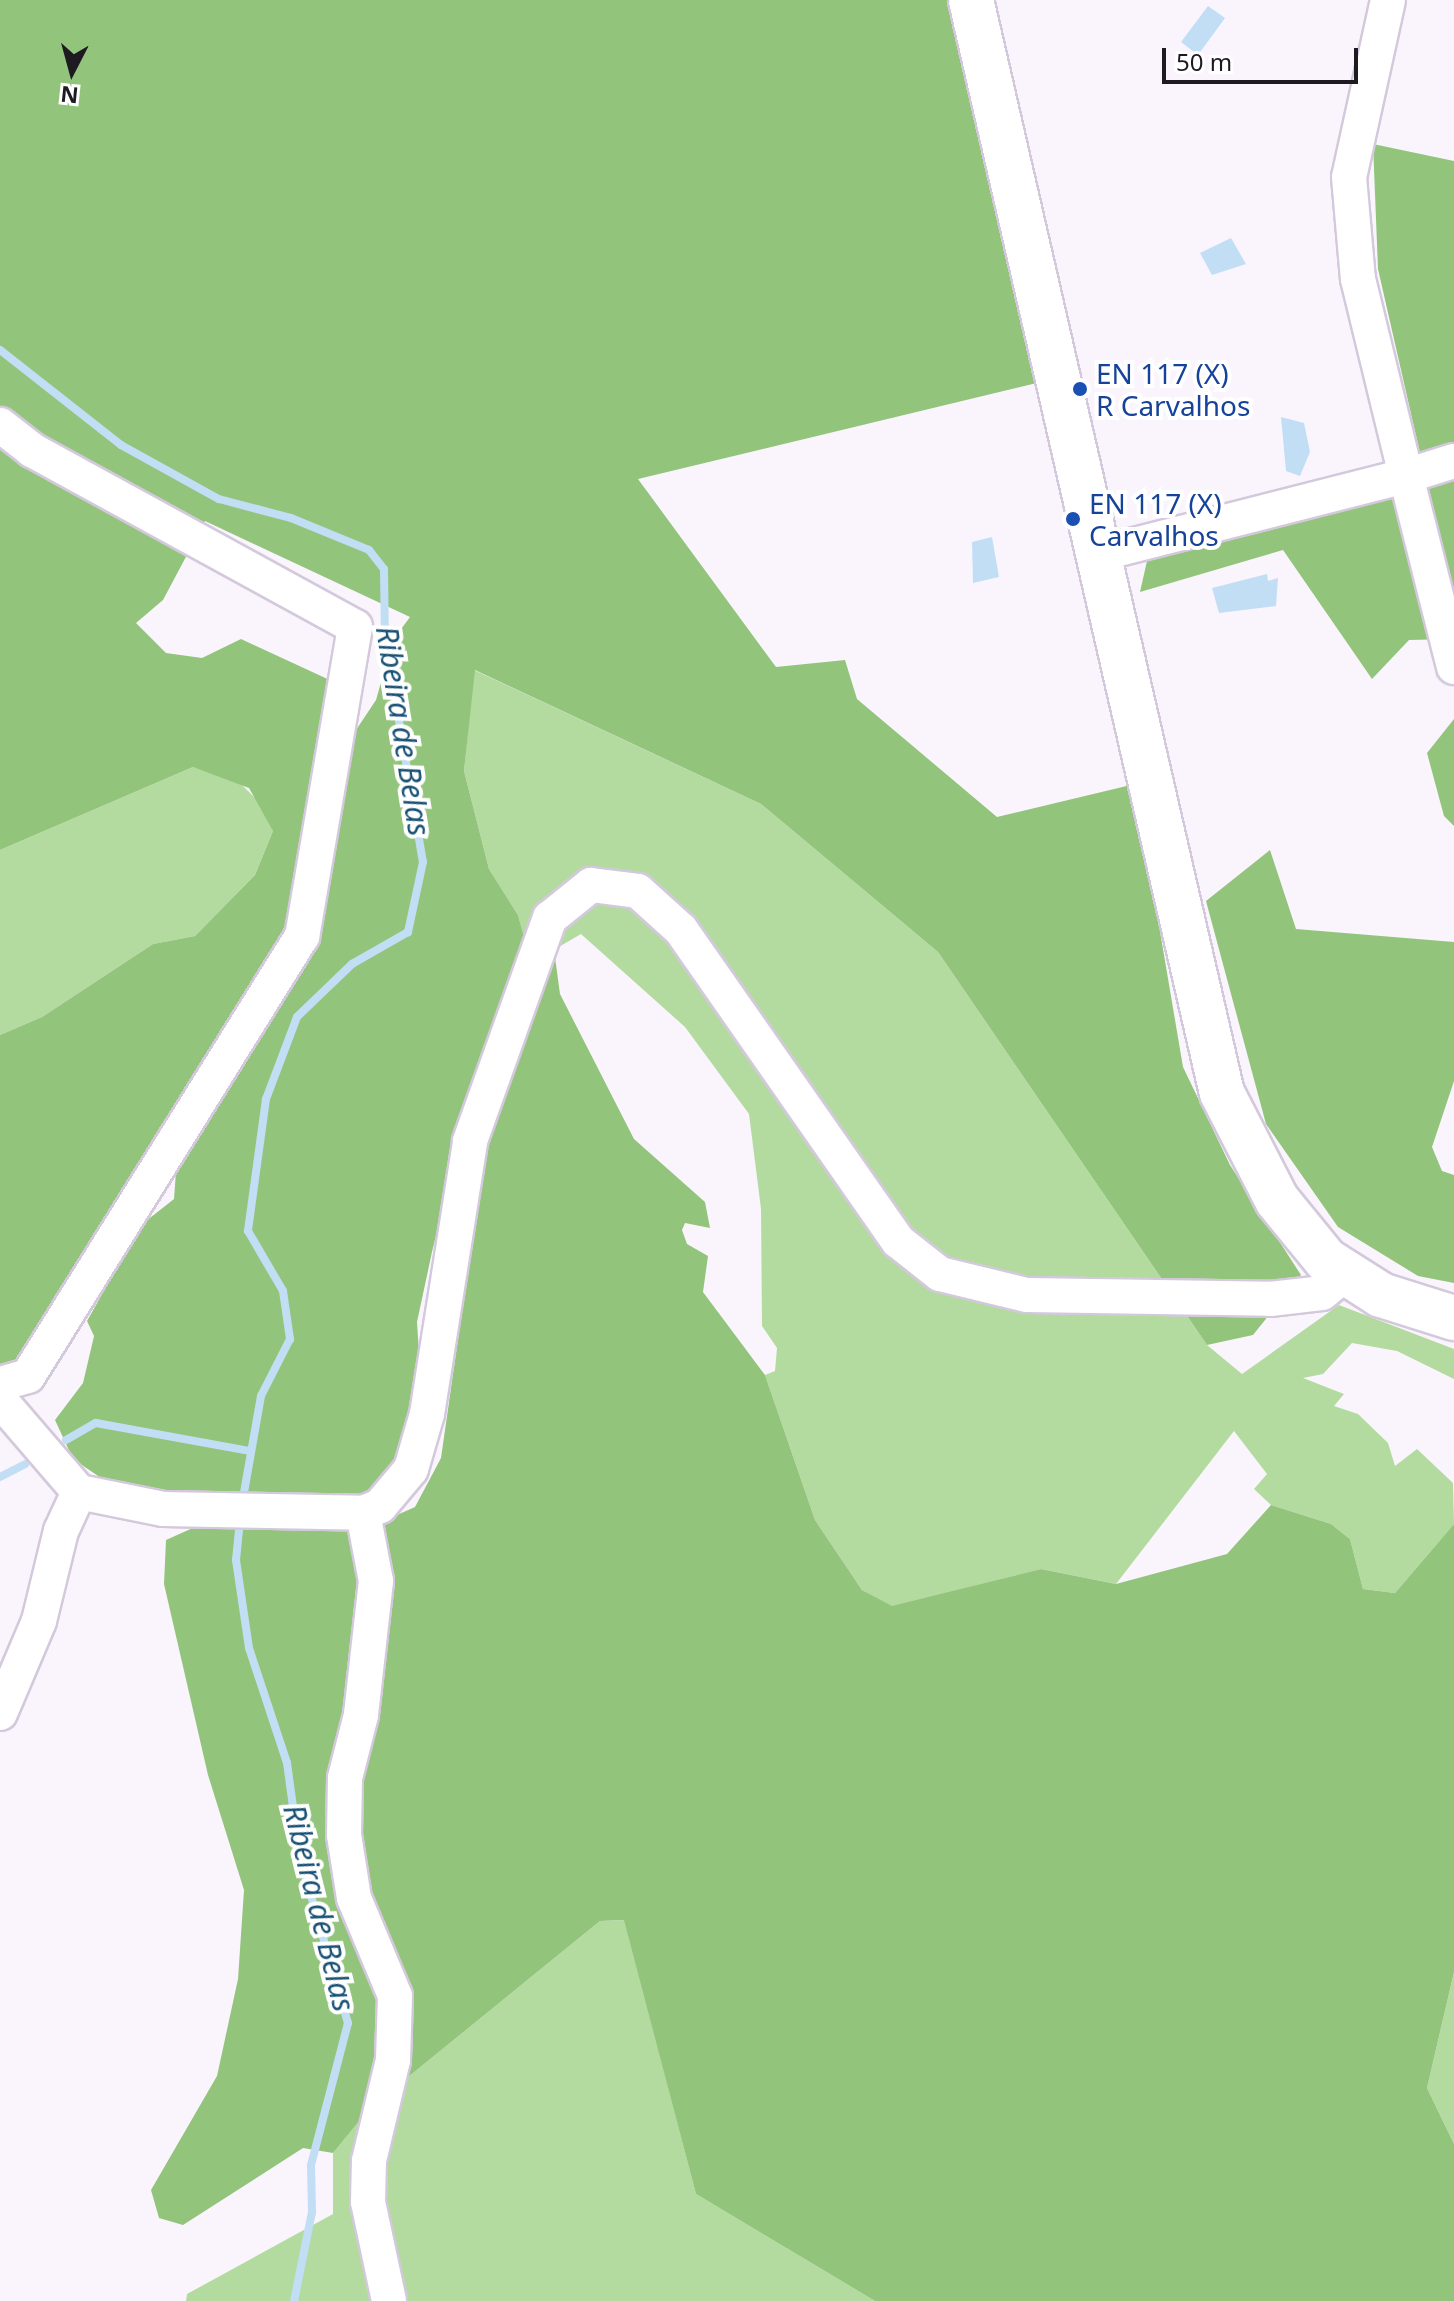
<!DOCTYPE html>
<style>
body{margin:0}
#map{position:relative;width:1454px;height:2301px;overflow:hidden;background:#faf5fd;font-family:"Noto Sans",sans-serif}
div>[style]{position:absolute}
.green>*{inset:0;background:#b3dba0}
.forest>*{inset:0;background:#93c47b}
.water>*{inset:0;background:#c1def5}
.stream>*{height:8px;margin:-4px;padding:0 4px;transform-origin:4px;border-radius:4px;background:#c1def5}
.roads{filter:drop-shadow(2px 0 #d4c9dc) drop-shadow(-2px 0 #d4c9dc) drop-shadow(0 2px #d4c9dc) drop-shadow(0 -2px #d4c9dc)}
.minor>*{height:34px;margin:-17px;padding:0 17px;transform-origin:17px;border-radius:17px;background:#fff}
.major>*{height:44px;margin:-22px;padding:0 22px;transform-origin:22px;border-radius:22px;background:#fff}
.dots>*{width:22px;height:22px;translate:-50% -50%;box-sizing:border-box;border:4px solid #fff;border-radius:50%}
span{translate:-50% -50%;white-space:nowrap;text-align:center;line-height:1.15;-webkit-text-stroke:8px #fff;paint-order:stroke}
.transit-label{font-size:28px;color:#164399}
.left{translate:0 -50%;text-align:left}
.water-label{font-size:30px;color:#185176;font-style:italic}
.north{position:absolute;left:32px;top:32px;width:80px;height:80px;-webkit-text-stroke:6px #fff;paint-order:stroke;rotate:186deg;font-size:22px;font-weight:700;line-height:32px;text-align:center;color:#1e1a21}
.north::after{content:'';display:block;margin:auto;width:28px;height:36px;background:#1e1a21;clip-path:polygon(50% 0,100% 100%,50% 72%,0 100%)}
.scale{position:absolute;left:1162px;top:48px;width:196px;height:36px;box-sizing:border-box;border:4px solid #1e1a21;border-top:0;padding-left:10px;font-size:24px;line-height:28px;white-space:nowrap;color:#1e1a21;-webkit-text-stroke:6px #fff;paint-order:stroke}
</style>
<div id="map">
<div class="green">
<i style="clip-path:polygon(474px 670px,761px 804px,938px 952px,1207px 1345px,1242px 1374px,1339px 1305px,1454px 1349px,1454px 1379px,1397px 1351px,1352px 1343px,1323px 1374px,1303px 1378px,1344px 1394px,1334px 1406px,1358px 1414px,1388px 1443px,1395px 1466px,1417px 1449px,1453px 1483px,1454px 1524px,1395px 1593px,1363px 1589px,1350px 1539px,1331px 1524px,1271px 1505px,1254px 1489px,1267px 1474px,1234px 1431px,1116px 1584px,1041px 1569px,892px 1607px,862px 1590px,815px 1520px,765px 1375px,775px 1371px,777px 1348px,762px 1326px,761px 1209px,749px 1114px,685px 1027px,581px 934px,557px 948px,528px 951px,518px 915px,489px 869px,464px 771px)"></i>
<i style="clip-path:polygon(193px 767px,235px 778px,267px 810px,273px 831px,255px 875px,195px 936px,153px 944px,42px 1017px,0 1035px,0 850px)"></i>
<i style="clip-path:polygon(625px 1920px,696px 2194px,875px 2301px,186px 2301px,187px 2294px,333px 2214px,333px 2153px,370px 2108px,600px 1921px)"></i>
<i style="clip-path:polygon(1454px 1972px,1454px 2144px,1427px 2088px)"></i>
</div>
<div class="forest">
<i style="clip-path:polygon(0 0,951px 0,1045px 381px,638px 479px,776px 667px,845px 660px,857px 699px,997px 817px,1135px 784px,1183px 1067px,1230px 1165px,1301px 1275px,1253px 1335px,1207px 1345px,938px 952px,761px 804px,475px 670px,464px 771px,489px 869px,518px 915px,528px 951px,455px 1158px,432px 1252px,417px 1322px,421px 1383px,398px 1472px,357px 1498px,156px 1495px,107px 1482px,73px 1459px,55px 1420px,83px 1383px,94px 1336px,87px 1321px,141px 1225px,174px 1199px,177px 1158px,282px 996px,352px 736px,376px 700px,393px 640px,410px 617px,205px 521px,163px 600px,136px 623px,166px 653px,202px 658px,241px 639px,334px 682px,293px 928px,57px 1316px,17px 1359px,0 1364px,0 1035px,42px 1017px,153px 944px,195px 936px,255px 875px,273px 831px,249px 788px,193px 767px,0 850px)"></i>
<i style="clip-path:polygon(1373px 144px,1454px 161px,1454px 639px,1409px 640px,1372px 679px,1283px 550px,1140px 592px,1149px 552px,1427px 484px,1378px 269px)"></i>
<i style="clip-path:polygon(1454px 719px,1454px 826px,1444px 816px,1427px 753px)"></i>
<i style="clip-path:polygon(1270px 850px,1296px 929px,1454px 942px,1454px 1081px,1432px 1147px,1442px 1171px,1454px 1175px,1454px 1283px,1418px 1276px,1338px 1227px,1266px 1124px,1206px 901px)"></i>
<i style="clip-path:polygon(555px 957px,560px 994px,634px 1139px,705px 1202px,710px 1228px,685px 1223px,682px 1230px,687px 1244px,708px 1256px,703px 1292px,765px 1375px,815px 1520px,862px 1590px,892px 1606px,1041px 1569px,1116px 1584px,1227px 1554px,1271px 1505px,1331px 1524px,1350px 1539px,1363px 1589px,1395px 1593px,1454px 1524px,1454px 1972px,1427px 2088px,1454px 2144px,1454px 2301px,875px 2301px,696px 2194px,624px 1920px,600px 1921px,370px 2108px,333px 2153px,303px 2148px,183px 2225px,159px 2218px,151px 2190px,217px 2076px,238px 1979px,244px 1890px,208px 1775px,164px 1584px,166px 1540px,215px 1518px,327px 1523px,354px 1534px,415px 1507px,441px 1458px,485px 1150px)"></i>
</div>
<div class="water">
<i style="clip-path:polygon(1208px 6px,1225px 18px,1198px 55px,1181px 42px)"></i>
<i style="clip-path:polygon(1231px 238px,1246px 264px,1212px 275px,1200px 253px)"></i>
<i style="clip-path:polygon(1281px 417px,1304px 423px,1310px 452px,1300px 476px,1286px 471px)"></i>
<i style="clip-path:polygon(992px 537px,999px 577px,973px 583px,972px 542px)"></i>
<i style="clip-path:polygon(1267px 574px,1268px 581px,1278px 578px,1276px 606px,1219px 613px,1212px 588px)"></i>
</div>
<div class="stream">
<i style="left:0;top:350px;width:154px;rotate:38.1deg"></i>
<i style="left:121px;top:445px;width:112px;rotate:28.9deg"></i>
<i style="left:219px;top:499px;width:74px;rotate:14.8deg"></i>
<i style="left:291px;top:518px;width:84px;rotate:22.3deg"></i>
<i style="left:369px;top:550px;width:24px;rotate:52deg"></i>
<i style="left:384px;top:569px;width:69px;rotate:89.2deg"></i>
<i style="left:385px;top:638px;width:227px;rotate:80.4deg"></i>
<i style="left:423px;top:862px;width:72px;rotate:102.1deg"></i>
<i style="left:408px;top:932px;width:64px;rotate:150.3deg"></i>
<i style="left:352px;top:964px;width:76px;rotate:136.1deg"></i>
<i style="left:297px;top:1017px;width:88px;rotate:110.7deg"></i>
<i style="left:266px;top:1099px;width:133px;rotate:97.8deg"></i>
<i style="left:248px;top:1231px;width:69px;rotate:59.7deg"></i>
<i style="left:283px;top:1291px;width:49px;rotate:81.7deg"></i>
<i style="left:290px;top:1339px;width:64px;rotate:117deg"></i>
<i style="left:261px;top:1396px;width:104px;rotate:100deg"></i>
<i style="left:66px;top:1440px;width:34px;rotate:-30deg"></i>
<i style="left:96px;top:1423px;width:157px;rotate:10.3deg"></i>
<i style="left:0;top:1477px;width:28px;rotate:-27deg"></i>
<i style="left:240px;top:1520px;width:40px;rotate:95.7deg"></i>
<i style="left:236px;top:1560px;width:89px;rotate:81.6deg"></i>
<i style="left:249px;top:1648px;width:121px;rotate:71.7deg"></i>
<i style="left:287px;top:1763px;width:96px;rotate:82.2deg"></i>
<i style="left:300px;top:1858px;width:172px;rotate:73.8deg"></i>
<i style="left:348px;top:2023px;width:147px;rotate:104.6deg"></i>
<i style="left:311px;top:2165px;width:47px;rotate:88.8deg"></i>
<i style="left:312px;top:2212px;width:91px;rotate:101.4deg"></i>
</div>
<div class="roads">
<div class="minor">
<i style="left:1388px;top:0;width:181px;rotate:102.4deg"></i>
<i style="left:1349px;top:177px;width:102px;rotate:85deg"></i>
<i style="left:1358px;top:279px;width:203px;rotate:76.3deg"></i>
<i style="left:1406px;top:476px;width:50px;rotate:-17.4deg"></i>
<i style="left:0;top:425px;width:41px;rotate:38deg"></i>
<i style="left:32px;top:450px;width:368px;rotate:28.7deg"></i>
<i style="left:355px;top:627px;width:314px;rotate:99.7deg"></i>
<i style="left:302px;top:936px;width:518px;rotate:121.91deg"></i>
<i style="left:28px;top:1376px;width:29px;rotate:164deg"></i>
<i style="left:1099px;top:554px;width:317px;rotate:-14.3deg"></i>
<i style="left:1406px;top:476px;width:197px;rotate:75.9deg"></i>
<i style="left:0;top:1400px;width:121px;rotate:49.3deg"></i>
<i style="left:79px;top:1492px;width:86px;rotate:11.4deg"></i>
<i style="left:163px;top:1509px;width:200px;rotate:1.1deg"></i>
<i style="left:363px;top:1513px;width:18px;rotate:-22deg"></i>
<i style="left:380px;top:1506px;width:48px;rotate:-50deg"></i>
<i style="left:411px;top:1469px;width:57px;rotate:-73.8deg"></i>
<i style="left:427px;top:1414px;width:276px;rotate:-81deg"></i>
<i style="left:470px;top:1141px;width:237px;rotate:-70.3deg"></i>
<i style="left:550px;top:918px;width:53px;rotate:-38.8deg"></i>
<i style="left:591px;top:885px;width:47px;rotate:7.3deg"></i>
<i style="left:638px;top:891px;width:58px;rotate:42.2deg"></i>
<i style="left:681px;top:930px;width:379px;rotate:55.1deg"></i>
<i style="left:898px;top:1241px;width:53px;rotate:38.2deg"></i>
<i style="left:940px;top:1274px;width:89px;rotate:13.6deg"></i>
<i style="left:1027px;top:1295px;width:243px;rotate:0.9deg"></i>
<i style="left:1270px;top:1299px;width:52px;rotate:-6.6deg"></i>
<i style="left:1322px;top:1293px;width:28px;rotate:-39deg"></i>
<i style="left:363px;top:1513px;width:69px;rotate:79.2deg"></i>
<i style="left:376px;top:1581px;width:135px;rotate:96.4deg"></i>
<i style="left:361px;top:1715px;width:65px;rotate:104.3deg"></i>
<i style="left:345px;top:1778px;width:57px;rotate:91deg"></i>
<i style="left:344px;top:1835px;width:64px;rotate:81deg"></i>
<i style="left:354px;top:1898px;width:106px;rotate:67.3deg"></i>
<i style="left:395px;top:1996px;width:64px;rotate:91.8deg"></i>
<i style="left:393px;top:2060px;width:104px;rotate:103.4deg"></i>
<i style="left:369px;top:2161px;width:41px;rotate:91.4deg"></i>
<i style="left:368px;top:2202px;width:101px;rotate:78deg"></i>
<i style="left:0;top:1713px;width:100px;rotate:-67deg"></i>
<i style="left:39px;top:1621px;width:93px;rotate:-76.3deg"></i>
<i style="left:61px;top:1531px;width:43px;rotate:-65.2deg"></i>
</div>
<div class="major">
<i style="left:971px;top:0;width:1121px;rotate:77.07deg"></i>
<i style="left:1222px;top:1093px;width:120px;rotate:62.8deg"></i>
<i style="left:1277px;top:1200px;width:77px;rotate:50.8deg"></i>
<i style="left:1326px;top:1260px;width:65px;rotate:32.5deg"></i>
<i style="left:1381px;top:1295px;width:77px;rotate:17.5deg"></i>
</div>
</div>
<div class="dots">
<i style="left:1080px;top:389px;background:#1a4fb4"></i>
<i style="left:1073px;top:519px;background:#1a4fb4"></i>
</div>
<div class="transit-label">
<span class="left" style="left:1096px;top:389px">EN 117 (X)<br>R Carvalhos</span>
<span class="left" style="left:1089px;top:519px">EN 117 (X)<br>Carvalhos</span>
</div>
<div class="water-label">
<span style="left:403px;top:731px;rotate:81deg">Ribeira de Belas</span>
<span style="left:319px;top:1908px;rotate:76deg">Ribeira de Belas</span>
</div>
<div class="north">N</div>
<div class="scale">50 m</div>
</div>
